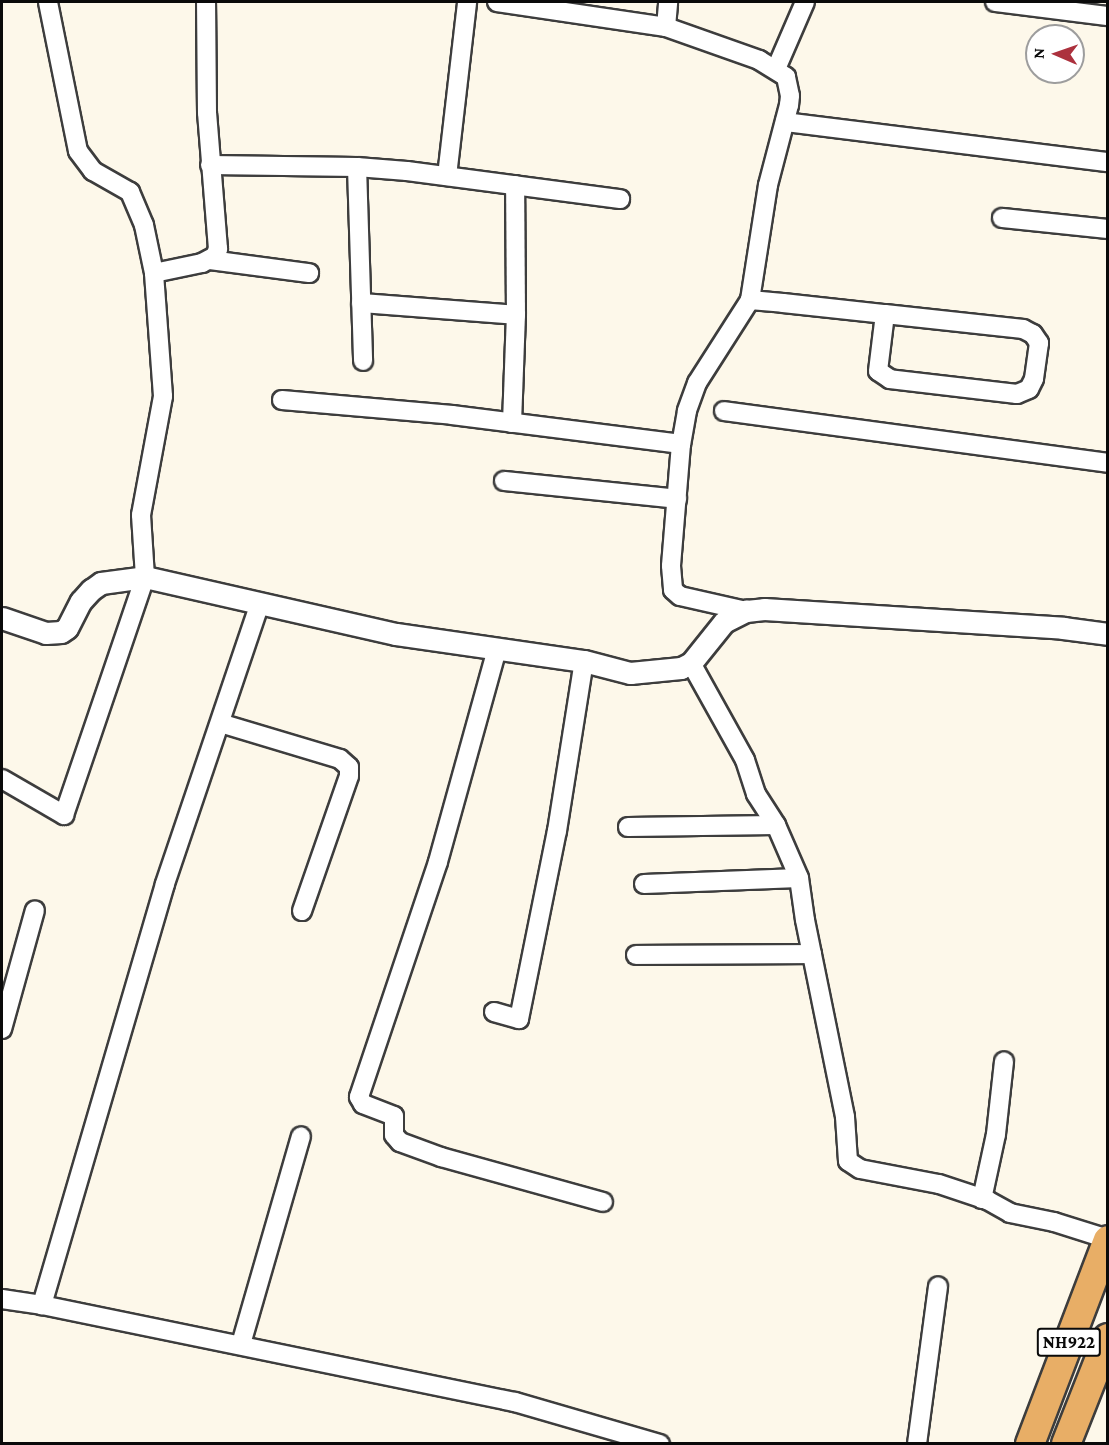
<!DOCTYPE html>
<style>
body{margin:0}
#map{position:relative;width:1109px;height:1445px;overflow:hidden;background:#fdf8ea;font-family:"Crimson Pro",serif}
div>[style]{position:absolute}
.roads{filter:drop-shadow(2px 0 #3d3d3d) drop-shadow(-2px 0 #3d3d3d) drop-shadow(0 2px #3d3d3d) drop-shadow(0 -2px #3d3d3d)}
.minor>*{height:18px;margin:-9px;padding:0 9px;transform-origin:9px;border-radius:9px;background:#fff}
.tertiary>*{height:21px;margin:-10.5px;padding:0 10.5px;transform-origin:10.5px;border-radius:10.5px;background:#fff}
.trunk>*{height:28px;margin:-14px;padding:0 14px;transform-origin:14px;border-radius:14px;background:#e8ae66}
span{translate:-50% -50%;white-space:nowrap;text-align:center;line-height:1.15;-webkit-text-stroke:6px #fff;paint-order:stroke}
.shield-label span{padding:2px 4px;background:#fff;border:2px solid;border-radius:4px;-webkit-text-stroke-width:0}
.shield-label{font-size:18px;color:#0a0a0a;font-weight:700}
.frame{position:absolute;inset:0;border:3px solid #0a0a0a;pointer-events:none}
.north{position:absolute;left:1025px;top:24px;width:60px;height:60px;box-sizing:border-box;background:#fff;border:2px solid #9d9d9d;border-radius:50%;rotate:272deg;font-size:16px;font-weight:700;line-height:24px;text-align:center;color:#0a0a0a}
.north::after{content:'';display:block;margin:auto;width:21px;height:27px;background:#ac313d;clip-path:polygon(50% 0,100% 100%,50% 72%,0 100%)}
</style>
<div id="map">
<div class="roads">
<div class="minor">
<i style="left:497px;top:2px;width:171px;rotate:8.4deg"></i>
<i style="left:666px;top:27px;width:99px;rotate:19.5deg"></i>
<i style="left:759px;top:60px;width:32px;rotate:32deg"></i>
<i style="left:786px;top:77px;width:19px;rotate:78deg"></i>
<i style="left:790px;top:96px;width:9px;rotate:96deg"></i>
<i style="left:789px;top:105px;width:83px;rotate:104.7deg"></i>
<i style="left:768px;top:185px;width:116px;rotate:98.9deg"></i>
<i style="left:750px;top:300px;width:98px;rotate:122.6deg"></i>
<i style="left:697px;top:383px;width:30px;rotate:110deg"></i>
<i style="left:687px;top:411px;width:34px;rotate:100deg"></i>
<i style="left:681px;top:444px;width:122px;rotate:94.7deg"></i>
<i style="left:671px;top:566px;width:24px;rotate:85deg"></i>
<i style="left:673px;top:590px;width:9px;rotate:41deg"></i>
<i style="left:680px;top:596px;width:68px;rotate:12.8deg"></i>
<i style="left:995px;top:2px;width:114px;rotate:7.1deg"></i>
<i style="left:666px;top:27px;width:25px;rotate:-85deg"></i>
<i style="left:776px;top:69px;width:73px;rotate:-66.6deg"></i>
<i style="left:785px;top:122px;width:325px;rotate:7.1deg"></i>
<i style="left:210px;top:165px;width:147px;rotate:0.8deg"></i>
<i style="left:357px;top:167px;width:50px;rotate:4.6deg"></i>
<i style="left:407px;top:171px;width:215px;rotate:7.5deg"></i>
<i style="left:357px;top:167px;width:194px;rotate:88.2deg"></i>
<i style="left:447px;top:176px;width:175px;rotate:-83.4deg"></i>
<i style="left:1002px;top:218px;width:107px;rotate:5.9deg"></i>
<i style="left:210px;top:260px;width:100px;rotate:7.5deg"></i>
<i style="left:154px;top:273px;width:49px;rotate:-11.8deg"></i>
<i style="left:202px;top:263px;width:15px;rotate:-28deg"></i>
<i style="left:215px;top:256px;width:8px;rotate:-67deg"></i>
<i style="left:218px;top:249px;width:136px;rotate:-94.6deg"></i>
<i style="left:207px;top:113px;width:111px;rotate:-90.5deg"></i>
<i style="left:750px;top:300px;width:33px;rotate:5deg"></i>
<i style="left:783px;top:303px;width:103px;rotate:6.2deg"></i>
<i style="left:885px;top:314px;width:139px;rotate:6.2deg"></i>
<i style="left:1023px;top:329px;width:11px;rotate:27deg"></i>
<i style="left:1033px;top:334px;width:11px;rotate:56deg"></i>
<i style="left:1039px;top:343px;width:36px;rotate:98deg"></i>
<i style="left:1034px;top:379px;width:11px;rotate:117deg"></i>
<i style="left:1029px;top:389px;width:13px;rotate:157deg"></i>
<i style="left:1017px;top:394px;width:128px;rotate:-173.3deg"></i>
<i style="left:890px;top:379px;width:14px;rotate:-146deg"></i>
<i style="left:878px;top:371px;width:57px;rotate:-83deg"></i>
<i style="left:361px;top:303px;width:155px;rotate:4.4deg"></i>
<i style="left:516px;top:315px;width:130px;rotate:-90.4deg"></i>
<i style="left:282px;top:400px;width:171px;rotate:5deg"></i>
<i style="left:452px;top:415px;width:231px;rotate:7.2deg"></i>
<i style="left:724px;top:411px;width:388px;rotate:7.7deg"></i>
<i style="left:512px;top:423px;width:108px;rotate:-87.9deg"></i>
<i style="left:504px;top:481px;width:174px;rotate:5.9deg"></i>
<i style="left:260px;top:603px;width:297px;rotate:108.7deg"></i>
<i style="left:165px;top:884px;width:439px;rotate:106.3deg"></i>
<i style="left:42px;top:1305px;width:483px;rotate:11.6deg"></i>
<i style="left:515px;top:1402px;width:151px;rotate:16.2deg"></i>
<i style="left:497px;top:649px;width:221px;rotate:105.5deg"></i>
<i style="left:438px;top:862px;width:248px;rotate:108.6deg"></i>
<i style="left:359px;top:1097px;width:8px;rotate:60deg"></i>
<i style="left:363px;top:1104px;width:33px;rotate:21deg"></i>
<i style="left:394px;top:1116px;width:19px;rotate:90deg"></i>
<i style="left:394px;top:1135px;width:9px;rotate:49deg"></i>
<i style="left:400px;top:1142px;width:44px;rotate:20.1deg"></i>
<i style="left:441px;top:1157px;width:168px;rotate:15.5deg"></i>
<i style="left:691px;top:663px;width:111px;rotate:60.9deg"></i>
<i style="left:745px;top:760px;width:36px;rotate:72deg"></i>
<i style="left:756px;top:794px;width:37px;rotate:57deg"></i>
<i style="left:776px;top:825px;width:58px;rotate:66.5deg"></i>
<i style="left:799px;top:878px;width:42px;rotate:81.9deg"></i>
<i style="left:805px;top:920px;width:201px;rotate:78.5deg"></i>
<i style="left:845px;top:1117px;width:44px;rotate:86.1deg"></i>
<i style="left:848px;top:1161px;width:14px;rotate:34deg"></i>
<i style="left:860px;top:1169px;width:80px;rotate:10.8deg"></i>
<i style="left:939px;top:1184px;width:51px;rotate:18.4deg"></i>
<i style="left:987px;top:1200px;width:26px;rotate:29deg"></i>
<i style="left:1010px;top:1213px;width:45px;rotate:11.6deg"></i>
<i style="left:1054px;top:1222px;width:57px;rotate:17.5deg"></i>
<i style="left:220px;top:723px;width:125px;rotate:16.7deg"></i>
<i style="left:340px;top:759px;width:12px;rotate:42deg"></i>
<i style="left:349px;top:767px;width:9px;rotate:90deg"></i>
<i style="left:349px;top:776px;width:143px;rotate:109.2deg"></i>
<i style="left:2px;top:779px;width:72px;rotate:30.1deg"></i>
<i style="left:64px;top:815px;width:251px;rotate:-71.2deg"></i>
<i style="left:145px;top:577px;width:62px;rotate:-93.7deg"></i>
<i style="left:141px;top:515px;width:121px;rotate:-79.5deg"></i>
<i style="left:163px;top:396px;width:123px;rotate:-94.2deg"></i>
<i style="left:154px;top:273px;width:49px;rotate:-101.8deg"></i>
<i style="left:144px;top:225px;width:36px;rotate:-113deg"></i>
<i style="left:130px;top:192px;width:43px;rotate:-150.4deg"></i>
<i style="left:93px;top:171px;width:25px;rotate:-127deg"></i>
<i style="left:78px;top:151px;width:152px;rotate:-101.4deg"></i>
<i style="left:628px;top:827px;width:148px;rotate:-0.8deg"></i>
<i style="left:644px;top:884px;width:155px;rotate:-2.2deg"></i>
<i style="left:636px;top:955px;width:176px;rotate:-0.3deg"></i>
<i style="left:494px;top:1012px;width:26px;rotate:16deg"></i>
<i style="left:519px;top:1019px;width:192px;rotate:-78.6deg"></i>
<i style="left:557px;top:831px;width:172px;rotate:-81deg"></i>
<i style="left:2px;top:1029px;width:123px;rotate:-74.5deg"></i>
<i style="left:982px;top:1199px;width:66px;rotate:-77.8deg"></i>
<i style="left:996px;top:1134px;width:73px;rotate:-83.7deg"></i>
<i style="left:2px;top:1299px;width:40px;rotate:8.5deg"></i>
<i style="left:241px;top:1344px;width:216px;rotate:-73.9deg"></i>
<i style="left:917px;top:1444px;width:159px;rotate:-82.4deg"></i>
</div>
<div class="tertiary">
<i style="left:2px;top:618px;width:46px;rotate:18.8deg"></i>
<i style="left:46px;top:633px;width:15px;rotate:-4deg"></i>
<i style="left:61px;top:632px;width:7px;rotate:-34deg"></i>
<i style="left:67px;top:628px;width:30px;rotate:-63deg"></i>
<i style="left:81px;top:601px;width:15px;rotate:-48deg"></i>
<i style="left:91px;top:590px;width:12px;rotate:-35deg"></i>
<i style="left:101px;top:583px;width:44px;rotate:-7.8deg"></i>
<i style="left:145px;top:577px;width:257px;rotate:12.8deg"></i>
<i style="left:396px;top:634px;width:190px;rotate:8.2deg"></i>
<i style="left:584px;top:661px;width:48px;rotate:14.6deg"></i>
<i style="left:630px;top:673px;width:51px;rotate:-5.6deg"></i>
<i style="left:681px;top:668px;width:11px;rotate:-27deg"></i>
<i style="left:691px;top:663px;width:53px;rotate:-51.2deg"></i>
<i style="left:724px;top:622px;width:25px;rotate:-27deg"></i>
<i style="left:746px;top:611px;width:18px;rotate:-6deg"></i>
<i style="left:764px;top:609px;width:300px;rotate:3.6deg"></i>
<i style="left:1063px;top:628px;width:45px;rotate:7.6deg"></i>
</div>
<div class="trunk">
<i style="left:1030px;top:1444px;width:218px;rotate:-69.1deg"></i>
<i style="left:1066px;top:1444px;width:114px;rotate:-68.4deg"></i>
</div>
</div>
<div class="shield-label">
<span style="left:1069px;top:1342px">NH922</span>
</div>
<div class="frame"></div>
<div class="north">N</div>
</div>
